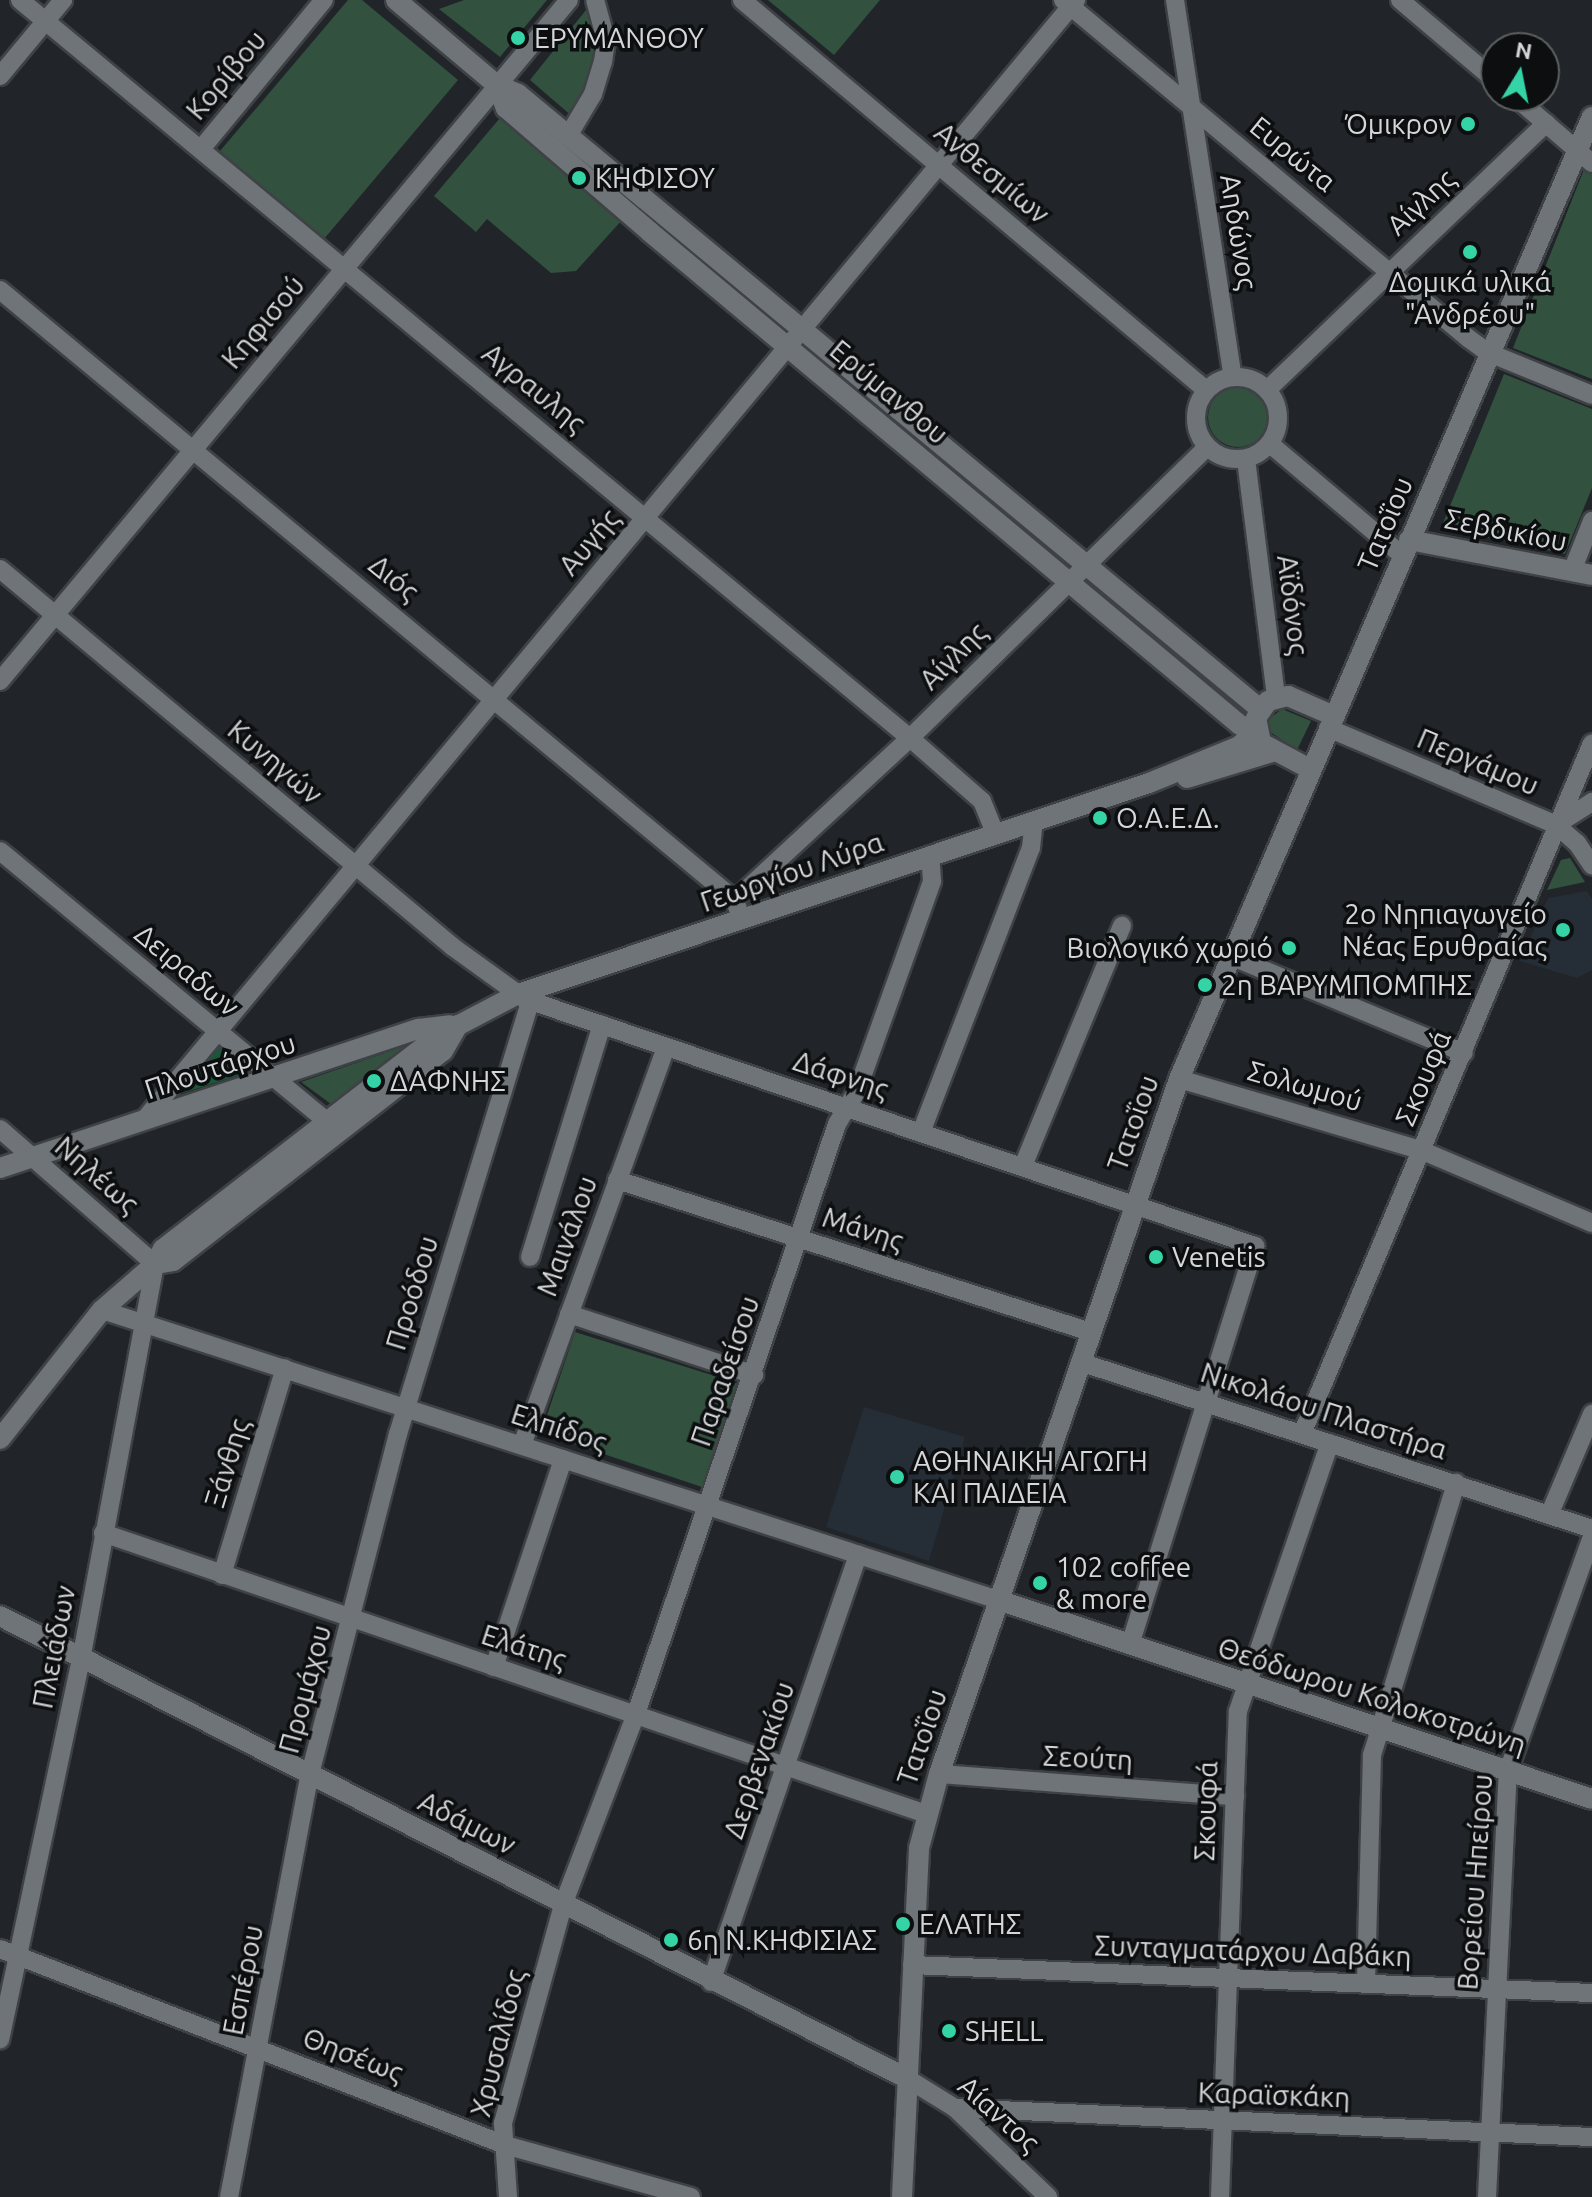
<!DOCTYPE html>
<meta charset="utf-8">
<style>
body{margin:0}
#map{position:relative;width:1592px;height:2197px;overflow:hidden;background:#212529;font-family:Ubuntu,sans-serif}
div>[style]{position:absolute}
.built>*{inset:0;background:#252d36}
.green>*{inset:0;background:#32513f}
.round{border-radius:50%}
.forest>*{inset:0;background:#1a5638}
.roads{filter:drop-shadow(2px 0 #3f4245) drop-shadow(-2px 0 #3f4245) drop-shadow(0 2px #3f4245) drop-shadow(0 -2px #3f4245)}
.street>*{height:18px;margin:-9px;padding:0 9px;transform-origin:9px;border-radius:9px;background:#6f7479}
.street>.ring{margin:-9px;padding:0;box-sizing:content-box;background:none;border:18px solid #6f7479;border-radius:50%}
.secondary>*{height:20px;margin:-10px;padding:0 10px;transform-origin:10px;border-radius:10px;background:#6f7479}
.dots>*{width:22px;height:22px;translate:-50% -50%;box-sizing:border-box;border:4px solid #0c0e0f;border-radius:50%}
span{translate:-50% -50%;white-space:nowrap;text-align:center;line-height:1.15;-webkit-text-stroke:7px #0c0e0f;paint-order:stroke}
.poi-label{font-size:28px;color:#d4d6d9}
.left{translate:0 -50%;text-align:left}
.right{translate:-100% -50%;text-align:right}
.street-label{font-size:28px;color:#d4d6d9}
.north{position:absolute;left:1480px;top:32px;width:80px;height:80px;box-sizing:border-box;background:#0c0e0f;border:2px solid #5c5e60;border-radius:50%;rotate:10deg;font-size:22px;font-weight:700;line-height:32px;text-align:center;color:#d4d6d9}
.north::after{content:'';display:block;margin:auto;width:28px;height:36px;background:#35d4a7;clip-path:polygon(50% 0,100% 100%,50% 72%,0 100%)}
</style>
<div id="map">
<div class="built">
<i style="clip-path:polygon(1587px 891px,1592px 899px,1592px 970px,1577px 978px,1520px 961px,1548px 898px)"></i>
<i style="clip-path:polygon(864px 1407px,965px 1437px,929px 1561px,826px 1527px)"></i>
</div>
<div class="green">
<i style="clip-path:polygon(348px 0,362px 0,458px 80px,324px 239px,220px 151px)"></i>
<i style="clip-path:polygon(464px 0,547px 0,500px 57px,439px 9px)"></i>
<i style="clip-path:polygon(768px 0,880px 0,834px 55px)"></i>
<i style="clip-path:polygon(590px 5px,599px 60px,573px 117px,530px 80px)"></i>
<i style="clip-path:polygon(500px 118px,622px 220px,576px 271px,551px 273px,487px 219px,476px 232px,434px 196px)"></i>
<i style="clip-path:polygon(1585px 167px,1592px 171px,1592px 379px,1513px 348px)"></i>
<i style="clip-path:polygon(1504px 374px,1592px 409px,1592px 488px,1565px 554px,1441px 528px)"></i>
<i class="round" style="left:1208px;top:387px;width:60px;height:60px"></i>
<i style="clip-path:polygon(1282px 709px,1311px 721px,1297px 750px,1269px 731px,1269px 719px)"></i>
<i style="clip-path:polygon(1570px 858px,1585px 882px,1547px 890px,1561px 860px)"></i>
<i style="clip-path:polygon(405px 1046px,331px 1104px,301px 1082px)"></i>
<i style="clip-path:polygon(575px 1332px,737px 1383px,702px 1487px,541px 1433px)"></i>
</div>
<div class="forest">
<i style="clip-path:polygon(218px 1034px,255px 1070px,171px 1097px)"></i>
</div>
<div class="roads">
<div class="street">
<i style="left:20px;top:0;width:1156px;rotate:39.67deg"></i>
<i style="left:910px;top:738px;width:96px;rotate:41.2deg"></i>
<i style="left:982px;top:801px;width:35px;rotate:68deg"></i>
<i style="left:742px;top:0;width:606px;rotate:40.05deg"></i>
<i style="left:1063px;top:0;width:528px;rotate:39.85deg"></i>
<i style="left:1468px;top:338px;width:24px;rotate:36deg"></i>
<i style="left:1487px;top:352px;width:113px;rotate:22.3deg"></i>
<i style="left:1175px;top:0;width:381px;rotate:81.3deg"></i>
<i style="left:1400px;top:0;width:126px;rotate:40.2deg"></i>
<i style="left:0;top:76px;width:99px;rotate:-50.3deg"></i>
<i style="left:1514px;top:96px;width:103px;rotate:40.7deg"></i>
<i style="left:568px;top:136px;width:49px;rotate:-59.2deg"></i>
<i style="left:593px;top:94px;width:34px;rotate:-73deg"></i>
<i style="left:603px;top:62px;width:22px;rotate:-82deg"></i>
<i style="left:606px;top:40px;width:41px;rotate:-105.4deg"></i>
<i style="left:201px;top:149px;width:193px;rotate:-50.5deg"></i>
<i style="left:0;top:290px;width:955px;rotate:39.69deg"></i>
<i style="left:735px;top:900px;width:20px;rotate:72deg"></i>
<i class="ring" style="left:1196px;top:377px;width:64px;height:64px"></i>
<i style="left:1267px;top:390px;width:386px;rotate:-43.7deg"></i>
<i style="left:1270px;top:444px;width:172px;rotate:40.1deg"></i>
<i style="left:1246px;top:459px;width:239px;rotate:82.8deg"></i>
<i style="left:0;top:569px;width:590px;rotate:39.84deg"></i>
<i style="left:453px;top:947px;width:89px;rotate:35.8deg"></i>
<i style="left:525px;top:999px;width:771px;rotate:18.69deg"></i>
<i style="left:1255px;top:1246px;width:418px;rotate:107.4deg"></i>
<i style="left:1572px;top:571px;width:54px;rotate:-68.2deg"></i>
<i style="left:0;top:681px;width:887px;rotate:-50.12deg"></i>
<i style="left:1328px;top:728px;width:248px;rotate:23deg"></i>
<i style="left:1556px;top:825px;width:28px;rotate:41deg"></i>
<i style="left:1577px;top:843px;width:27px;rotate:56deg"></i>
<i style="left:1556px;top:825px;width:43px;rotate:-32.6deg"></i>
<i style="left:0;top:851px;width:438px;rotate:39.6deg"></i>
<i style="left:735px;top:900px;width:238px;rotate:-42.8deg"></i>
<i style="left:910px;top:738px;width:416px;rotate:-44.4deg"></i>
<i style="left:1230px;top:956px;width:253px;rotate:22.5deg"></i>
<i style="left:1179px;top:1079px;width:254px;rotate:16.4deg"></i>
<i style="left:1423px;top:1151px;width:184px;rotate:23.1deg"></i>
<i style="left:144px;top:1120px;width:1457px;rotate:-50.23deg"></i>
<i style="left:0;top:1129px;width:206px;rotate:41.1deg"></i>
<i style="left:155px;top:1264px;width:402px;rotate:100.6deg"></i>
<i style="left:81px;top:1659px;width:389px;rotate:102deg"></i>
<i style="left:922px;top:1130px;width:302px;rotate:-68.9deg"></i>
<i style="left:1031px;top:848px;width:27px;rotate:-84deg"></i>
<i style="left:1023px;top:1166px;width:260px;rotate:-67.6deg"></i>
<i style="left:617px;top:1180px;width:498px;rotate:17.8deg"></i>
<i style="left:530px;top:1257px;width:243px;rotate:-72.8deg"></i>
<i style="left:102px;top:1310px;width:942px;rotate:17.93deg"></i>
<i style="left:569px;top:1314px;width:195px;rotate:18.2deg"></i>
<i style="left:1080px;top:1362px;width:539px;rotate:18.06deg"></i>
<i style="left:1302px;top:1434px;width:749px;rotate:-67.23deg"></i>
<i style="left:522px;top:1445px;width:423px;rotate:-70.1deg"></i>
<i style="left:1550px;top:1513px;width:108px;rotate:-67deg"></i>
<i style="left:103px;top:1533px;width:870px;rotate:18.85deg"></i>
<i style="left:222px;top:1575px;width:216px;rotate:-73.1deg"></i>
<i style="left:494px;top:1667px;width:219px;rotate:-71.6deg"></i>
<i style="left:939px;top:1774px;width:297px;rotate:4.3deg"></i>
<i style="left:0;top:1949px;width:542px;rotate:21.21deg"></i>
<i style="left:505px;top:2145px;width:193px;rotate:15.6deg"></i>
<i style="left:912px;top:1965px;width:681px;rotate:2.36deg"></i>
<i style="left:711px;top:1982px;width:452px;rotate:-71deg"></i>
<i style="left:1366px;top:1983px;width:228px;rotate:-88.5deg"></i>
<i style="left:1372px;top:1755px;width:285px;rotate:-72.8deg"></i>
<i style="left:908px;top:2079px;width:55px;rotate:31.7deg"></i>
<i style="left:955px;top:2108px;width:129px;rotate:43.7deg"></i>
<i style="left:955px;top:2108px;width:638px;rotate:2.61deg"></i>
<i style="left:229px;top:2197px;width:431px;rotate:-79.2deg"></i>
<i style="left:310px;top:1774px;width:351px;rotate:-75.5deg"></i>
<i style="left:398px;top:1434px;width:452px;rotate:-73deg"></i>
<i style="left:508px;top:2197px;width:74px;rotate:-93.9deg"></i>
<i style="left:503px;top:2123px;width:226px;rotate:-74.6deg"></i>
<i style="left:563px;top:1905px;width:204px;rotate:-69.1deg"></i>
<i style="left:636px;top:1714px;width:623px;rotate:-71.19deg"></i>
<i style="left:837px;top:1124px;width:39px;rotate:-59deg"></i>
<i style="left:857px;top:1091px;width:223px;rotate:-70.3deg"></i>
<i style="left:932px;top:881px;width:26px;rotate:-94deg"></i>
<i style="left:1220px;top:2197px;width:486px;rotate:-87.9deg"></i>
<i style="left:1238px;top:1711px;width:283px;rotate:-71.1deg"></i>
<i style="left:1487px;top:2197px;width:427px;rotate:-87.2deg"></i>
<i style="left:1508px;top:1771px;width:250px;rotate:-70.3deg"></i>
</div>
<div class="secondary">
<i style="left:396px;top:0;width:132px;rotate:40.1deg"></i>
<i style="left:497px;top:85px;width:23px;rotate:23deg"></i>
<i style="left:518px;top:94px;width:964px;rotate:39.65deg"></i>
<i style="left:497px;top:85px;width:25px;rotate:69deg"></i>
<i style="left:506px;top:108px;width:190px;rotate:40.7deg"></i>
<i style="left:650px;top:232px;width:769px;rotate:39.88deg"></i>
<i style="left:1240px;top:725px;width:17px;rotate:21deg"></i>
<i style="left:1409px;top:540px;width:186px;rotate:10.8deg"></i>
<i style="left:1310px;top:769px;width:55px;rotate:-152deg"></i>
<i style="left:1261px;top:743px;width:25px;rotate:-101deg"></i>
<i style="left:1256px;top:718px;width:21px;rotate:-55deg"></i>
<i style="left:1268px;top:701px;width:21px;rotate:-14deg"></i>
<i style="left:1288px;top:696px;width:50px;rotate:23.5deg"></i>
<i style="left:1187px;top:778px;width:89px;rotate:-17deg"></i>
<i style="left:0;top:1168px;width:441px;rotate:-18.4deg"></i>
<i style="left:419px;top:1029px;width:31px;rotate:-7deg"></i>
<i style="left:155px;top:1264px;width:18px;rotate:-9deg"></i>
<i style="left:173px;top:1261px;width:342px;rotate:-37.9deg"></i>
<i style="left:443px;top:1051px;width:30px;rotate:-60deg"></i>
<i style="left:0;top:1439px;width:164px;rotate:-51.7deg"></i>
<i style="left:102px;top:1310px;width:70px;rotate:-41deg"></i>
<i style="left:155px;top:1264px;width:17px;rotate:-62deg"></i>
<i style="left:163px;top:1249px;width:348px;rotate:-37.8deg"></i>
<i style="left:438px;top:1036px;width:90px;rotate:-27.7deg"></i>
<i style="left:518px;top:994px;width:665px;rotate:-18.49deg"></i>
<i style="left:1149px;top:783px;width:97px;rotate:-22.3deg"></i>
<i style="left:1239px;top:746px;width:23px;rotate:-41deg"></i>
<i style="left:998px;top:1600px;width:626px;rotate:18.52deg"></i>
<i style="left:0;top:1616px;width:1019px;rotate:27.02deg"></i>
<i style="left:902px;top:2197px;width:349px;rotate:-87.2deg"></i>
<i style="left:919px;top:1848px;width:77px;rotate:-74.9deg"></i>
<i style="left:939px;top:1774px;width:735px;rotate:-70.95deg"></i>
<i style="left:1179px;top:1079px;width:1047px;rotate:-66.77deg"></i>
</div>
</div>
<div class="dots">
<i style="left:518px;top:38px;background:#35d4a7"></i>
<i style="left:1468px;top:124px;background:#35d4a7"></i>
<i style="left:579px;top:178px;background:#35d4a7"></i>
<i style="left:1470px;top:252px;background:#35d4a7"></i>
<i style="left:1100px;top:818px;background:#35d4a7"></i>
<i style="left:1563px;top:930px;background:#35d4a7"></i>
<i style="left:1289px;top:948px;background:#35d4a7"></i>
<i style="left:1205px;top:985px;background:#35d4a7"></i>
<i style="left:374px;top:1081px;background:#35d4a7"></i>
<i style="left:1156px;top:1257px;background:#35d4a7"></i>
<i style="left:897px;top:1477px;background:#35d4a7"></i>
<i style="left:1040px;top:1583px;background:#35d4a7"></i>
<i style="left:903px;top:1924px;background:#35d4a7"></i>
<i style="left:671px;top:1940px;background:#35d4a7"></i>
<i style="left:949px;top:2031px;background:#35d4a7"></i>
</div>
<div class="poi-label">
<span class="left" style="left:534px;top:38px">ΕΡΥΜΑΝΘΟΥ</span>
<span class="right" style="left:1452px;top:124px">Όμικρον</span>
<span class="left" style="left:595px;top:178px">ΚΗΦΙΣΟΥ</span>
<span style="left:1470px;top:298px">Δομικά υλικά<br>"Ανδρέου"</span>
<span class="left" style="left:1116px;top:818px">Ο.Α.Ε.Δ.</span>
<span class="right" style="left:1547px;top:930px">2ο Νηπιαγωγείο<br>Νέας Ερυθραίας</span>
<span class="right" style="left:1273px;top:948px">Βιολογικό χωριό</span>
<span class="left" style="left:1221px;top:985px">2η ΒΑΡΥΜΠΟΜΠΗΣ</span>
<span class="left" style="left:390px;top:1081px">ΔΑΦΝΗΣ</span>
<span class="left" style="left:1172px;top:1257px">Venetis</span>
<span class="left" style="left:913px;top:1477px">ΑΘΗΝΑΙΚΗ ΑΓΩΓΗ<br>ΚΑΙ ΠΑΙΔΕΙΑ</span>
<span class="left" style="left:1056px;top:1583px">102 coffee<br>&amp; more</span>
<span class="left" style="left:919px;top:1924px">ΕΛΑΤΗΣ</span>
<span class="left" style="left:687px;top:1940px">6η Ν.ΚΗΦΙΣΙΑΣ</span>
<span class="left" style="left:965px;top:2031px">SHELL</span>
</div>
<div class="street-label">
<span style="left:226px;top:75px;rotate:-50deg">Κορίβου</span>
<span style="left:1293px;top:154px;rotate:39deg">Ευρώτα</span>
<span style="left:992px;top:173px;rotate:40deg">Ανθεσμίων</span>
<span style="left:1421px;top:202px;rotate:-43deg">Αίγλης</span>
<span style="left:1239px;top:232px;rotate:81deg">Αηδώνος</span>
<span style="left:263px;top:322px;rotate:-50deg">Κηφισού</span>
<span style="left:534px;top:388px;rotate:39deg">Αγραυλης</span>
<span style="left:889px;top:392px;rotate:40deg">Ερύμανθου</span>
<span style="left:1385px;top:524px;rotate:-67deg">Τατοΐου</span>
<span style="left:1506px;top:530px;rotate:11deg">Σεβδικίου</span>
<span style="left:589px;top:542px;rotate:-50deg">Αυγής</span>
<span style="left:394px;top:578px;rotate:39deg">Διός</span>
<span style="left:1293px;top:605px;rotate:83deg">Αϊδόνος</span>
<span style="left:953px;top:656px;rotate:-45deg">Αίγλης</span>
<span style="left:275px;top:762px;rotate:40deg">Κυνηγών</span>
<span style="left:1478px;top:762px;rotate:23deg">Περγάμου</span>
<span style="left:792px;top:872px;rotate:-19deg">Γεωργίου Λύρα</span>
<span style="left:187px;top:970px;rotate:40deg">Δειραδων</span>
<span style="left:220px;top:1066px;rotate:-18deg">Πλουτάρχου</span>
<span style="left:841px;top:1075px;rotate:18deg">Δάφνης</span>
<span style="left:1423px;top:1078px;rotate:-67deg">Σκουφά</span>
<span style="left:1305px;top:1086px;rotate:16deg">Σολωμού</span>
<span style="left:1133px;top:1123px;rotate:-70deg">Τατοΐου</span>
<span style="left:97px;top:1175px;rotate:41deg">Νηλέως</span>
<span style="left:863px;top:1229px;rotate:18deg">Μάνης</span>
<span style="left:567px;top:1236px;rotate:-70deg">Μαινάλου</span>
<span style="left:412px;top:1293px;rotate:-73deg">Προόδου</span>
<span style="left:725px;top:1371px;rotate:-71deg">Παραδείσου</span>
<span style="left:1324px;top:1411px;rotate:18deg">Νικολάου Πλαστήρα</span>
<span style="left:559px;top:1428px;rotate:18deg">Ελπίδος</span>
<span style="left:227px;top:1463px;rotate:-73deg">Ξάνθης</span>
<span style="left:54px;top:1647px;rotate:-79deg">Πλειάδων</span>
<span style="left:524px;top:1647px;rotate:18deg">Ελάτης</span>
<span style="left:305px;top:1689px;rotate:-75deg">Προμάχου</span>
<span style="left:1372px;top:1696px;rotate:18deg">Θεόδωρου Κολοκοτρώνη</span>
<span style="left:922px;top:1737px;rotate:-71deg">Τατοΐου</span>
<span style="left:1088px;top:1758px;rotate:3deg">Σεούτη</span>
<span style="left:759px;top:1760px;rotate:-71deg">Δερβενακίου</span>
<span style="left:1206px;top:1811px;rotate:-88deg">Σκουφά</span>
<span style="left:467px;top:1823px;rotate:27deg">Αδάμων</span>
<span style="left:1475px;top:1882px;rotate:-86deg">Βορείου Ηπείρου</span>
<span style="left:1253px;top:1951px;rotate:2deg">Συνταγματάρχου Δαβάκη</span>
<span style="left:243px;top:1980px;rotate:-79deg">Εσπέρου</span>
<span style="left:498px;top:2043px;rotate:-76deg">Χρυσαλίδος</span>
<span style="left:353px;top:2055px;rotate:21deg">Θησέως</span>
<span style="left:1274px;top:2095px;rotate:2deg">Καραϊσκάκη</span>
<span style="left:999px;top:2114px;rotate:42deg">Αίαντος</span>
</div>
<div class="north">N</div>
</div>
